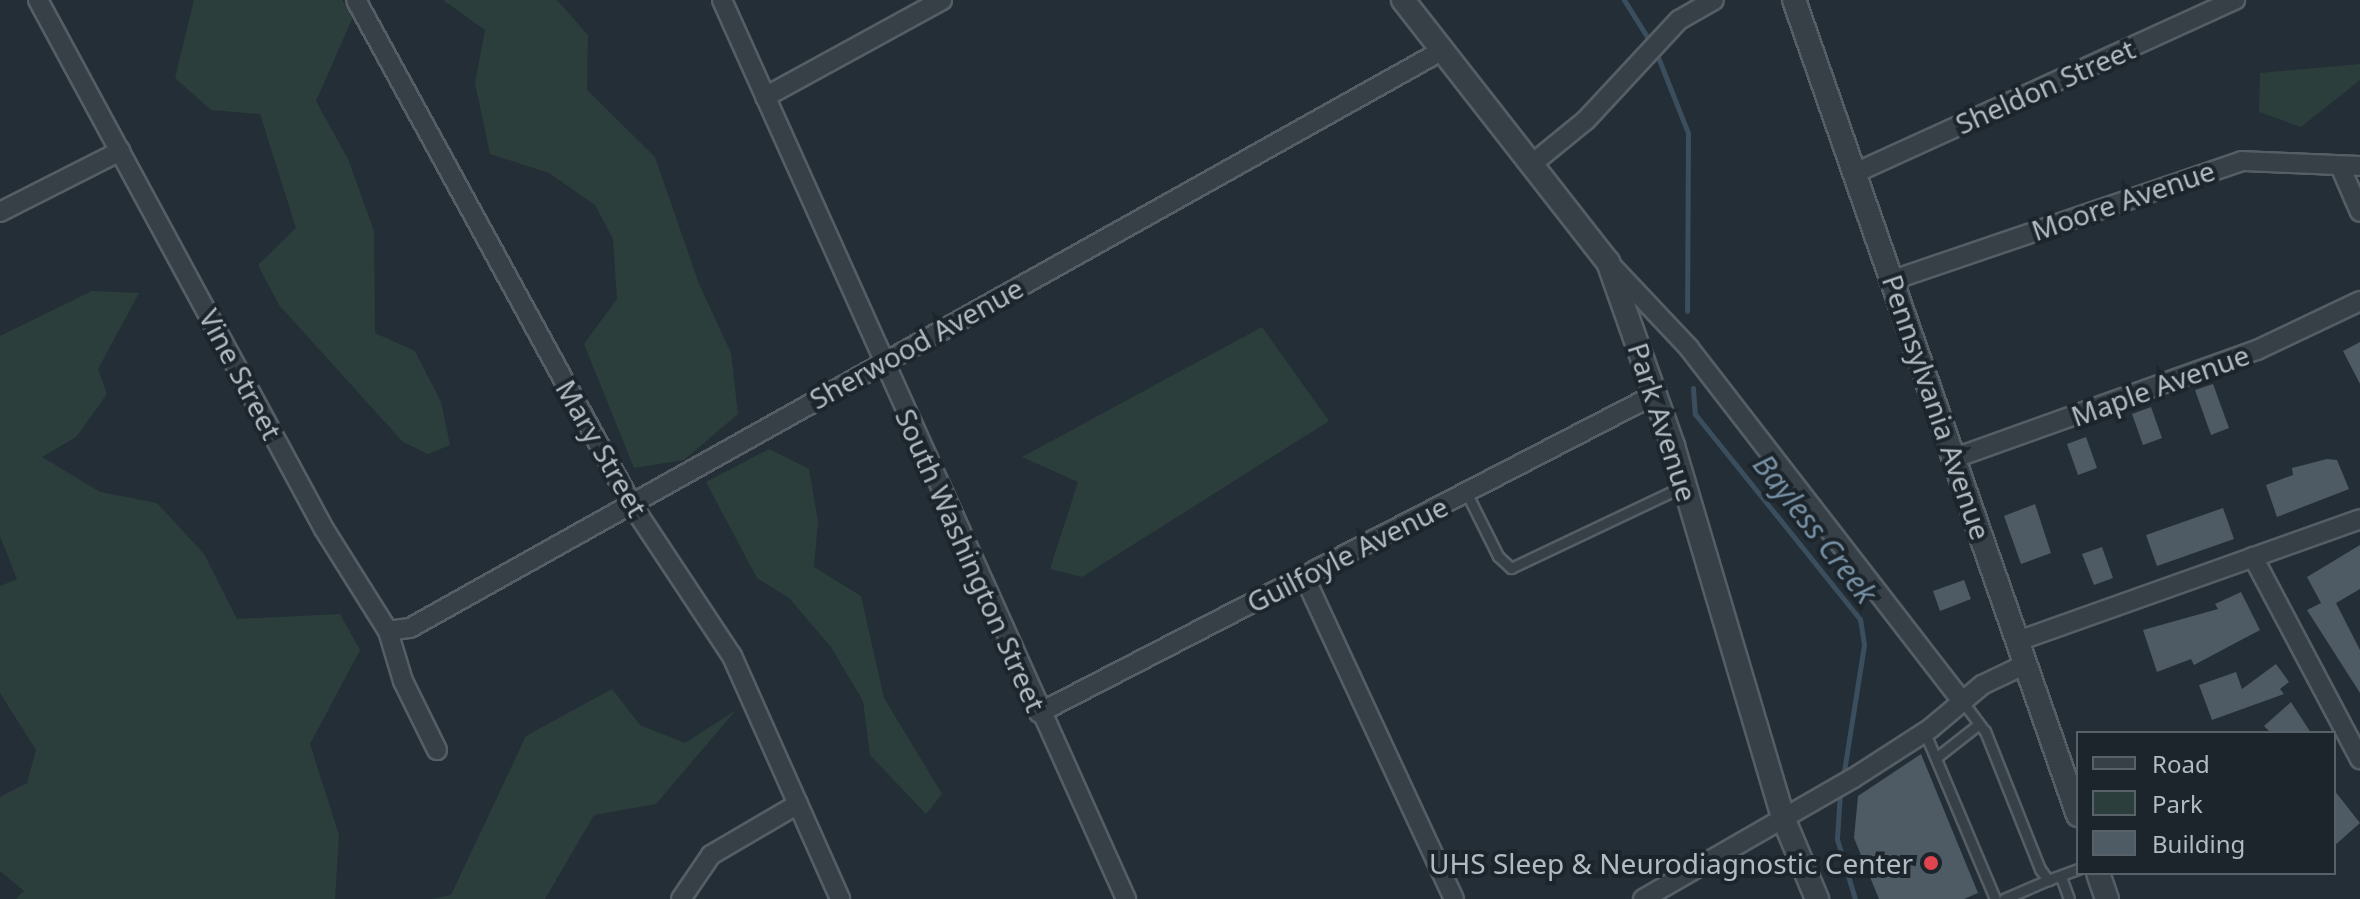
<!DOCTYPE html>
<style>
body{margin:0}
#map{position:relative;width:2360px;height:899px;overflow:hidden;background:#242e36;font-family:"Noto Sans",sans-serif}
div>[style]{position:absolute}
.green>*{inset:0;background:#2b3e3b}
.stream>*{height:5px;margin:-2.5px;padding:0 2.5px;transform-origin:2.5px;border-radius:2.5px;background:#3b4e5d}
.building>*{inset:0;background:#4f5b64}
.roads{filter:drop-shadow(2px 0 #555e65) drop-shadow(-2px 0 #555e65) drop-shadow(0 2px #555e65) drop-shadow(0 -2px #555e65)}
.service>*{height:9px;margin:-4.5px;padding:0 4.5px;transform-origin:4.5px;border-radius:4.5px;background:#374047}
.minor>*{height:18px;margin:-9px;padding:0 9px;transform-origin:9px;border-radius:9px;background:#374047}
.tertiary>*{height:22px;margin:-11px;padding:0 11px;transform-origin:11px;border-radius:11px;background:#374047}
.dots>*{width:22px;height:22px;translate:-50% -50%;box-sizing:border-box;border:4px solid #1c252b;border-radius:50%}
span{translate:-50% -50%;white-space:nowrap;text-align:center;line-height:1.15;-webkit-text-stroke:8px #1c252b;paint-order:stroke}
.street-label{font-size:28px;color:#b2bbc3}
.poi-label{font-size:28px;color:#b2bbc3}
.right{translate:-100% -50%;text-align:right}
.water-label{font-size:30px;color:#768fa3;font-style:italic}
.legend{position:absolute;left:2076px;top:731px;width:260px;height:144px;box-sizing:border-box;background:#1c252b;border:2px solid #586168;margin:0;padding:10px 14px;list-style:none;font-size:24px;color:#b2bbc3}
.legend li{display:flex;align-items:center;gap:16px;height:40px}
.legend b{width:40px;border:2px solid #586168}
</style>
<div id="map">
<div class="green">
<i style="clip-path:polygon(194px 0,342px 0,353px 17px,316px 101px,348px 159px,374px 231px,375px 333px,415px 351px,441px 402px,450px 445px,428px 454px,403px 442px,279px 305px,258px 265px,296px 228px,260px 114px,211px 110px,175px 78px)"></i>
<i style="clip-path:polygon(443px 0,557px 0,588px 35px,587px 90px,655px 157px,699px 284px,731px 353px,738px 414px,684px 460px,634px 468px,584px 344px,617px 299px,613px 239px,595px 205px,549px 173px,490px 154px,475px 83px,485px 30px)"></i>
<i style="clip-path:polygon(2360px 64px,2360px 80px,2301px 127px,2259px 112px,2260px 73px)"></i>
<i style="clip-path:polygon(92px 291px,139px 293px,98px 369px,107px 394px,76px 437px,42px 457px,100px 492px,157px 503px,204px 554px,237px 619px,340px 614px,360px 650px,310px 744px,339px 835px,335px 899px,16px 899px,24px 891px,0 871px,0 797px,27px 783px,36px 750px,0 693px,0 586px,17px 579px,0 536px,0 336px)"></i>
<i style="clip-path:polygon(1262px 327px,1329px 421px,1082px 577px,1050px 569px,1078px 482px,1022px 457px)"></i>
<i style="clip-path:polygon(769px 449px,809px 469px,818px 521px,814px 567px,861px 596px,884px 698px,942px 794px,926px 814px,870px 755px,863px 701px,831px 647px,789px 598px,757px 578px,706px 482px)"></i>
<i style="clip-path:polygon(612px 689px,640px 725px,685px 743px,736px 710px,656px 804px,594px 815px,545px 899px,431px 899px,451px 895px,526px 736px)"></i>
</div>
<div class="stream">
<i style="left:1624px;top:0;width:51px;rotate:57.9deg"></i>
<i style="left:1656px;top:52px;width:87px;rotate:68.4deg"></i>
<i style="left:1688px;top:133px;width:178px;rotate:90.3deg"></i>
<i style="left:1693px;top:388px;width:26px;rotate:86deg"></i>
<i style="left:1695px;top:414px;width:263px;rotate:51.2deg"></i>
<i style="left:1860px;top:619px;width:26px;rotate:81deg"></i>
<i style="left:1864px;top:645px;width:135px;rotate:99deg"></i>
<i style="left:1840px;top:792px;width:47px;rotate:93.7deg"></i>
<i style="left:1837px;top:839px;width:63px;rotate:73.3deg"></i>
</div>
<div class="building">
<i style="clip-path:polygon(2360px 342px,2360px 384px,2343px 351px)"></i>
<i style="clip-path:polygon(2213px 384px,2229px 428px,2211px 435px,2195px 390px)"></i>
<i style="clip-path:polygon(2151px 407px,2162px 438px,2143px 445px,2132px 414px)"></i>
<i style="clip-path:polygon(2086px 437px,2097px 468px,2078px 475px,2067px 444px)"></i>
<i style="clip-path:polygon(2327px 459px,2337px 460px,2349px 489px,2277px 517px,2266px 485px,2293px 475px,2292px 468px)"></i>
<i style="clip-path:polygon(2035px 504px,2051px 553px,2021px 564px,2004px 516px)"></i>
<i style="clip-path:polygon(2223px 508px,2234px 539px,2157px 566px,2146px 535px)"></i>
<i style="clip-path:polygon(2360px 545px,2360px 589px,2336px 603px,2360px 650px,2360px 693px,2307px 610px,2321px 603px,2307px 577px)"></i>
<i style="clip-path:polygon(2102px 547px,2113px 578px,2094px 585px,2082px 554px)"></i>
<i style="clip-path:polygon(1964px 580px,1971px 599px,1940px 611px,1933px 591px)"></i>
<i style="clip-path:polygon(2241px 592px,2260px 630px,2194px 665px,2191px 659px,2157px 672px,2143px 630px,2218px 609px,2215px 604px)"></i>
<i style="clip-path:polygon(2276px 664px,2289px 682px,2280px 689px,2284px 694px,2212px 720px,2199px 685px,2236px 672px,2242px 689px)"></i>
<i style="clip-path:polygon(2291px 702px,2311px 733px,2271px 733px,2264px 726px)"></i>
<i style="clip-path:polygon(1921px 754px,1978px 893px,1964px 899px,1879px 899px,1854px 838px,1858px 796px)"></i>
<i style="clip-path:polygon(2334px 790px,2360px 823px,2334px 846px)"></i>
</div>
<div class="roads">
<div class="service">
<i style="left:1466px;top:492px;width:72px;rotate:63.4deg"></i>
<i style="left:1498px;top:556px;width:18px;rotate:43deg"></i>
<i style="left:1511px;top:568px;width:191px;rotate:-25.4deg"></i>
<i style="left:1962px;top:701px;width:38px;rotate:53deg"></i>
<i style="left:1985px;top:731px;width:149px;rotate:68.3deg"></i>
<i style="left:2040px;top:869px;width:14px;rotate:54deg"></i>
<i style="left:2048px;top:880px;width:32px;rotate:-20deg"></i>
<i style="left:1925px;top:733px;width:180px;rotate:67.1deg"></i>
<i style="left:1937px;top:757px;width:53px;rotate:-38.2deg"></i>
<i style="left:2061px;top:877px;width:23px;rotate:70deg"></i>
<i style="left:2004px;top:899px;width:48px;rotate:-23.4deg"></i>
</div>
<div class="minor">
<i style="left:38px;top:0;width:601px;rotate:61.6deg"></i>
<i style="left:324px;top:529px;width:120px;rotate:57.9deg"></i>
<i style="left:388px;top:631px;width:52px;rotate:73.3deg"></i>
<i style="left:403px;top:681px;width:77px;rotate:63.8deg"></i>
<i style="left:356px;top:0;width:576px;rotate:61.34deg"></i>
<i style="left:632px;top:505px;width:181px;rotate:56.5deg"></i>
<i style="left:732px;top:656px;width:266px;rotate:66deg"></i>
<i style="left:722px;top:0;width:986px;rotate:65.8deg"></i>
<i style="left:765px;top:97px;width:202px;rotate:-28.7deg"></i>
<i style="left:1532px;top:164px;width:70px;rotate:-39.2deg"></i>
<i style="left:1586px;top:120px;width:137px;rotate:-47.1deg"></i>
<i style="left:1679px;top:20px;width:40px;rotate:-29.7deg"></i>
<i style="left:2340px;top:166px;width:50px;rotate:66.5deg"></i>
<i style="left:1855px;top:173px;width:418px;rotate:-24.5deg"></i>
<i style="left:0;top:212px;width:135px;rotate:-26.9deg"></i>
<i style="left:1608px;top:262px;width:118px;rotate:46.7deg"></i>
<i style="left:1689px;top:348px;width:446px;rotate:52.3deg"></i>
<i style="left:1893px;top:280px;width:369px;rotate:-18.8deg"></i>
<i style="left:2242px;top:161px;width:118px;rotate:2.4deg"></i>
<i style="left:1955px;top:458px;width:321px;rotate:-19.7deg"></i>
<i style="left:2257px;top:350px;width:114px;rotate:-25.4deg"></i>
<i style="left:2253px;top:557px;width:229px;rotate:62.1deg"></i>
<i style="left:1304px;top:576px;width:356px;rotate:65.1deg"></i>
<i style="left:388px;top:631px;width:22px;rotate:-8deg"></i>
<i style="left:410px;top:628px;width:1184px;rotate:-29.23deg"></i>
<i style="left:2018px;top:641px;width:363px;rotate:-19.6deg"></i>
<i style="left:1039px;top:713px;width:692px;rotate:-27.34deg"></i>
<i style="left:681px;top:899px;width:53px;rotate:-55.7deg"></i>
<i style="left:711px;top:855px;width:101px;rotate:-30.4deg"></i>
<i style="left:1643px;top:899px;width:241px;rotate:-29.9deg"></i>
<i style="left:1852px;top:779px;width:94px;rotate:-32.8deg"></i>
<i style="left:1931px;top:728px;width:67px;rotate:-40.1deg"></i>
<i style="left:1982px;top:685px;width:49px;rotate:-25.5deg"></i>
</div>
<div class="tertiary">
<i style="left:1403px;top:0;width:333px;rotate:52deg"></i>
<i style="left:1608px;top:262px;width:195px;rotate:70.5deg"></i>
<i style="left:1673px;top:446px;width:390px;rotate:73.5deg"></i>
<i style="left:1784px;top:820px;width:86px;rotate:67.3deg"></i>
<i style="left:1794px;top:0;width:863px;rotate:70.79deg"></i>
<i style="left:2098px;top:873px;width:28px;rotate:71deg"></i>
</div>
</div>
<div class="dots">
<i style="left:1931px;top:863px;background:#e0444e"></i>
</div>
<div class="street-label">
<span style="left:2045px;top:86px;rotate:-24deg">Sheldon Street</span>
<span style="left:2123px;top:200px;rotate:-19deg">Moore Avenue</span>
<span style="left:916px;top:343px;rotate:-29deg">Sherwood Avenue</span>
<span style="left:241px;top:374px;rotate:62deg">Vine Street</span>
<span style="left:2160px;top:385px;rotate:-20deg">Maple Avenue</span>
<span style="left:1937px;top:407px;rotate:71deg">Pennsylvania Avenue</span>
<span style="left:1663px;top:422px;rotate:72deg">Park Avenue</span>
<span style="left:602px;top:448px;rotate:60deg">Mary Street</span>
<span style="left:1347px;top:554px;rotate:-27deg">Guilfoyle Avenue</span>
<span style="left:971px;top:560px;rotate:66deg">South Washington Street</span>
</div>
<div class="poi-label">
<span class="right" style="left:1913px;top:863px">UHS Sleep &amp; Neurodiagnostic Center</span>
</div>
<div class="water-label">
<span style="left:1815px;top:529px;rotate:52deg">Bayless Creek</span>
</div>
<ul class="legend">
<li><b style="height:10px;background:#374047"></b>Road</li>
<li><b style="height:22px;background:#2b3e3b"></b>Park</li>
<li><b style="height:22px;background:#4f5b64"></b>Building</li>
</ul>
</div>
